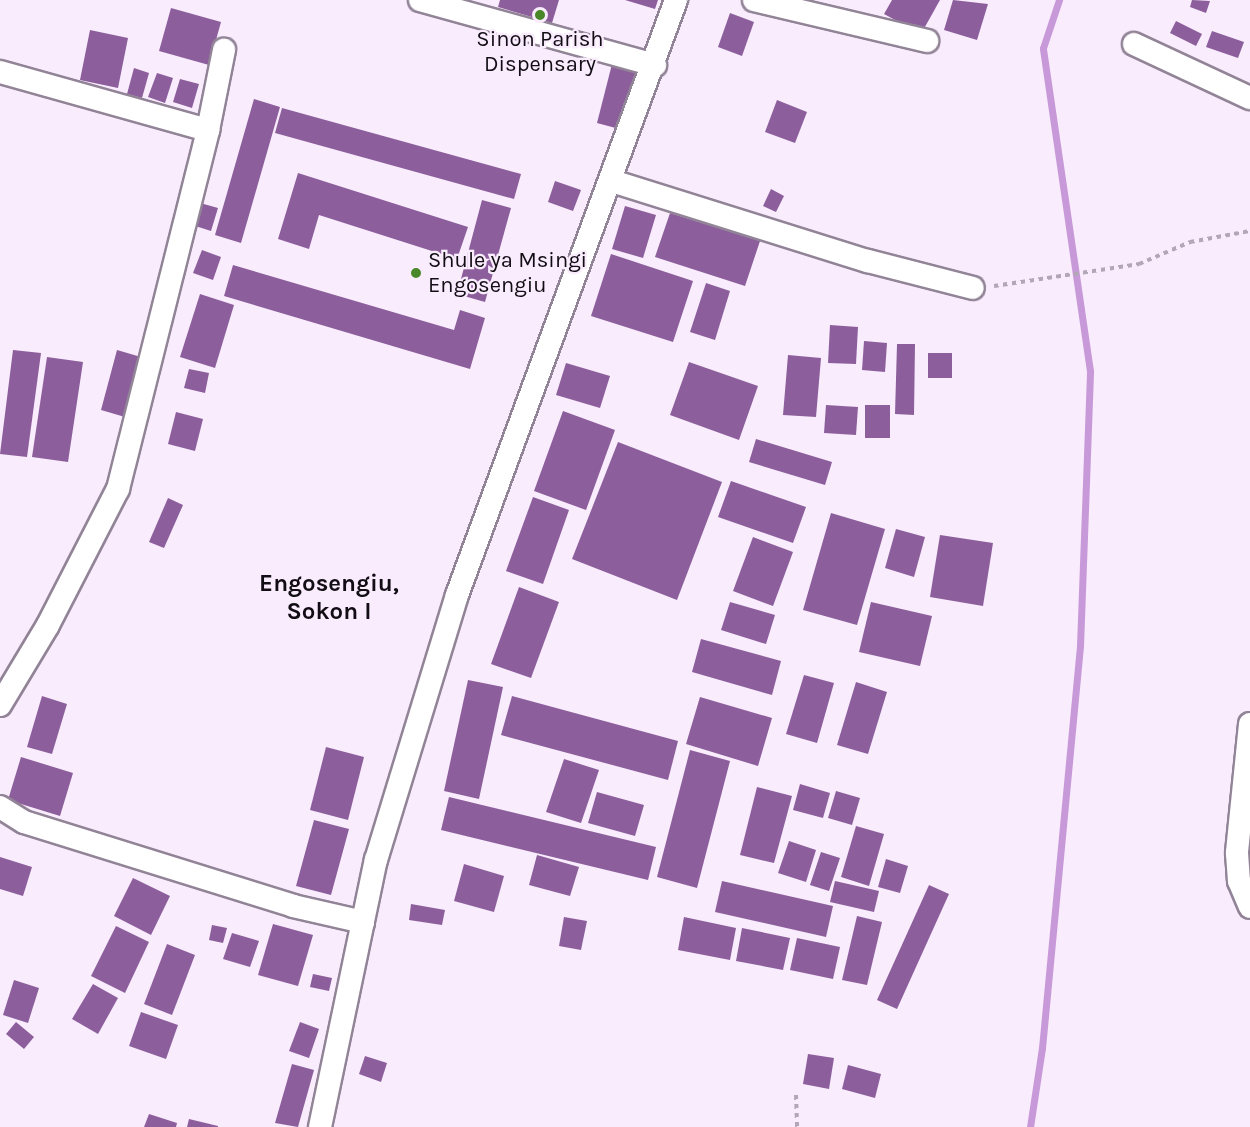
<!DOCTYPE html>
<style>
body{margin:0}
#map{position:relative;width:1250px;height:1127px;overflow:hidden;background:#f9ecfd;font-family:Karla,sans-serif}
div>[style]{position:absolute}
.stream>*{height:7px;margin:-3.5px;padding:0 3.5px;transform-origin:3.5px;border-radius:3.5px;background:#c899d9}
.building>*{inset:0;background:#8c5f9c}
.path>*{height:4px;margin-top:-2px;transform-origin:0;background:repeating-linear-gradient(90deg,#b1a7b5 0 4.5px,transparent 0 9px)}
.roads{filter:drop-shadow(2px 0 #928497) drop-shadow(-2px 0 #928497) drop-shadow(0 2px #928497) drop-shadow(0 -2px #928497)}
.minor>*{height:22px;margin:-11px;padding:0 11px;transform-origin:11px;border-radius:11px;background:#fff}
.dots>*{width:16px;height:16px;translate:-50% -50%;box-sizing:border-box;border:3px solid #f9ecfd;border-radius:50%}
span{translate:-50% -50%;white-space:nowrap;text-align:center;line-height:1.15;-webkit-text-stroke:4.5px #f9ecfd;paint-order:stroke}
.poi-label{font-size:22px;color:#120d14}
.left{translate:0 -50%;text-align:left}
.neighbourhood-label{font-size:24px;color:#120d14;font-weight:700}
</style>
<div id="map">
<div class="stream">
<i style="left:1030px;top:1127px;width:80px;rotate:-81.4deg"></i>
<i style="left:1042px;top:1048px;width:404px;rotate:-84.6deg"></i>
<i style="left:1080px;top:646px;width:275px;rotate:-87.9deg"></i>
<i style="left:1090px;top:371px;width:326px;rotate:-98.3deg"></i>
<i style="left:1043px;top:48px;width:51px;rotate:-71.6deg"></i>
</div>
<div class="building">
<i style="clip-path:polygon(500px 0,559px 0,552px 23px,498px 7px)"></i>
<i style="clip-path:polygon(625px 0,658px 0,655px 9px)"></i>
<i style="clip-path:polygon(892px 0,940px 0,921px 34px,884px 14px)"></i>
<i style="clip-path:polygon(953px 0,988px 4px,977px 40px,944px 30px)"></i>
<i style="clip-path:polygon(1192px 0,1210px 1px,1206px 13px,1190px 7px)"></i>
<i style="clip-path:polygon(171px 8px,221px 22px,209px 65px,159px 51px)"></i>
<i style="clip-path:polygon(730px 13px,754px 22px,742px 56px,718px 47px)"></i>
<i style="clip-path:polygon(1176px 21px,1202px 34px,1196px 46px,1170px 33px)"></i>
<i style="clip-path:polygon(90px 30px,128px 38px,118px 88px,80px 80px)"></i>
<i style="clip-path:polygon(1212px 31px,1244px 42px,1238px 58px,1206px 47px)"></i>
<i style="clip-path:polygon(612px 64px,638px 70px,623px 130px,597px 123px)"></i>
<i style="clip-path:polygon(134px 68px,149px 73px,142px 98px,127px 94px)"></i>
<i style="clip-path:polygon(157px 73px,173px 78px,165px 103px,148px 97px)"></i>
<i style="clip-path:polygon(180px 79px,199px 84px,192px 108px,173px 102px)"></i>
<i style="clip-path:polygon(254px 99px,280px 107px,241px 243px,215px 235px)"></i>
<i style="clip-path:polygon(777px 100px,807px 112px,795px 143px,765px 132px)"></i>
<i style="clip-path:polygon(282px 108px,521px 174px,514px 199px,275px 133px)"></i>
<i style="clip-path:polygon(298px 173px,468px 227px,457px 259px,319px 215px,309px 249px,278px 239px)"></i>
<i style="clip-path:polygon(555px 181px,581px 190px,573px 211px,548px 202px)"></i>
<i style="clip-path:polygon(771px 189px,784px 196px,776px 212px,763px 206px)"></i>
<i style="clip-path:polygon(482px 200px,511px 208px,485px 302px,457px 294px)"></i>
<i style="clip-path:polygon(193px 201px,218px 208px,211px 231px,186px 223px)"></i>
<i style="clip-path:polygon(625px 206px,656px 215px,643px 258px,612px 249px)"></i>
<i style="clip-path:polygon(670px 213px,760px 241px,745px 286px,655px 257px)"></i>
<i style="clip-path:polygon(202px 250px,221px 257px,213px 280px,193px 273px)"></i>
<i style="clip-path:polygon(611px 254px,693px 281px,673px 342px,591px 316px)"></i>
<i style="clip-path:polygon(233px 265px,454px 330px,460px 310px,485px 318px,470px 369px,224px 296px)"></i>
<i style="clip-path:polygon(706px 283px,730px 291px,715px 340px,690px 332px)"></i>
<i style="clip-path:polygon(200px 294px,234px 305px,215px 368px,180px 357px)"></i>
<i style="clip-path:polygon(830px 325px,858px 327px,856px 364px,828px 363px)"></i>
<i style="clip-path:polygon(864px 341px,887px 343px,885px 372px,862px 370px)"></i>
<i style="clip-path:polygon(897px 344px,915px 344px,914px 415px,895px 414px)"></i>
<i style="clip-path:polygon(13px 350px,41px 353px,27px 457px,0 454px)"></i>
<i style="clip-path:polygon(117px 350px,141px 357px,125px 417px,101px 410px)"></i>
<i style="clip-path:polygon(928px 353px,952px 353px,952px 378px,928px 378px)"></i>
<i style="clip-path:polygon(788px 355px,821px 358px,816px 417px,783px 415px)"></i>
<i style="clip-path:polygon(47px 357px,83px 362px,68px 462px,32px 457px)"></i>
<i style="clip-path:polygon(689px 362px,758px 386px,739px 440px,670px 415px)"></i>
<i style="clip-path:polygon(566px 363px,610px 376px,600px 408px,556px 395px)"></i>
<i style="clip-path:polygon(189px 369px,209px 373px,205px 393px,184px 388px)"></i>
<i style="clip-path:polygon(826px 405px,858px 407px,856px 435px,824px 433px)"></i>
<i style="clip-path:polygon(865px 405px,890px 405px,890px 438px,865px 438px)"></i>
<i style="clip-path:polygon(563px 411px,615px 430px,586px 510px,534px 491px)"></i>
<i style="clip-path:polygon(176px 412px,203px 419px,195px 451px,168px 444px)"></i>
<i style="clip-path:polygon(756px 439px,832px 462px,825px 485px,749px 462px)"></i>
<i style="clip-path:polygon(618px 442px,722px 482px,677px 600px,572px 559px)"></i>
<i style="clip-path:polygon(731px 481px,806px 507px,793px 543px,718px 517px)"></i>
<i style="clip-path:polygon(533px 497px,569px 510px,543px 584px,506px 571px)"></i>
<i style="clip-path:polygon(168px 498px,183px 505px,164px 548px,149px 542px)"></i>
<i style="clip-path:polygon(831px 513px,885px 529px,857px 625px,803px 610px)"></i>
<i style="clip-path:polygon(896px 529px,925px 537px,914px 577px,885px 568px)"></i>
<i style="clip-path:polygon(940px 535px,993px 543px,983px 606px,930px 597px)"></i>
<i style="clip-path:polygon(753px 537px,793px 552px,773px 606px,733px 591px)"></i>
<i style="clip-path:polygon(519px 587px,559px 602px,531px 678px,491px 664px)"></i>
<i style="clip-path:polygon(730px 602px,775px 615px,766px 644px,721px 630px)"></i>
<i style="clip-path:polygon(871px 602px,932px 616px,920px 666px,859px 652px)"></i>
<i style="clip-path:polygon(701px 639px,781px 661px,772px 695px,692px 672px)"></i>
<i style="clip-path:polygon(804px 675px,834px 683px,817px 743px,786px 734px)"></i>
<i style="clip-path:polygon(468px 680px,503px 687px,479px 799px,444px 791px)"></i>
<i style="clip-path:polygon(856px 682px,887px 692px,868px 754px,837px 745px)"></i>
<i style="clip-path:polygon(42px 696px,67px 704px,52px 754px,27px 747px)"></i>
<i style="clip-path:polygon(512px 696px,678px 741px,668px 780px,501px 735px)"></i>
<i style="clip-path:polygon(700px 697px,772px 718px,758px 766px,686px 744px)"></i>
<i style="clip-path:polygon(326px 747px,364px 757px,348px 820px,310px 810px)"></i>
<i style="clip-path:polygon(690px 750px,730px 761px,697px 888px,657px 877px)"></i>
<i style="clip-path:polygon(21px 757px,73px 773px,60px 816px,8px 800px)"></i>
<i style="clip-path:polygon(564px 759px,599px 770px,581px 823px,546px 812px)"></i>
<i style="clip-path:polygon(800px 784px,830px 793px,823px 818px,793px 810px)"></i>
<i style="clip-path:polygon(757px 787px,792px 796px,774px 863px,740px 855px)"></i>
<i style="clip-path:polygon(836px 791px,860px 798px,852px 825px,828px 818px)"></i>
<i style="clip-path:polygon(597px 792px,644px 805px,635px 836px,588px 823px)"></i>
<i style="clip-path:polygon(449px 797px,656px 847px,648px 880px,441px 830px)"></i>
<i style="clip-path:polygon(314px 820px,349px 829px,331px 895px,296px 886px)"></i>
<i style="clip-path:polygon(856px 826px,884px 834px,869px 886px,841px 877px)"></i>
<i style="clip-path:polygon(789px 841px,816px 850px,806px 882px,778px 873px)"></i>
<i style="clip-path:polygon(821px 852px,840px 858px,829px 891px,810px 885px)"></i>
<i style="clip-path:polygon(537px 855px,579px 867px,570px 896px,529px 885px)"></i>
<i style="clip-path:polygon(0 857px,32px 867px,23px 896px,0 889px)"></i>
<i style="clip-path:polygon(886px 859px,908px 866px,900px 893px,878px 887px)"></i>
<i style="clip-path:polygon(464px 864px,504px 876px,494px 912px,454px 901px)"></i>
<i style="clip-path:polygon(133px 878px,170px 896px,151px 935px,114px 916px)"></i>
<i style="clip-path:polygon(722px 881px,833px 906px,826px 937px,715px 912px)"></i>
<i style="clip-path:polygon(835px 881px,879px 891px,874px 912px,830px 902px)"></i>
<i style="clip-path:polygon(929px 885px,949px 894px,897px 1009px,877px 1000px)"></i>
<i style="clip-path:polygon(411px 904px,445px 910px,442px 925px,409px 920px)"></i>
<i style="clip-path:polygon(857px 916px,882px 922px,867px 985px,842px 980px)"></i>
<i style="clip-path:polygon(564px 917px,587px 921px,581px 950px,559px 946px)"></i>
<i style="clip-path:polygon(684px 917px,736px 928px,730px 960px,678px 950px)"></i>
<i style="clip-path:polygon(273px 924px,313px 935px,298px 986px,258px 975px)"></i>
<i style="clip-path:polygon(212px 925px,227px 928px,223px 943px,209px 940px)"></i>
<i style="clip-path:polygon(116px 926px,149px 942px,125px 993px,91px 976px)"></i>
<i style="clip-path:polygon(742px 928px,790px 938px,783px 970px,736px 961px)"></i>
<i style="clip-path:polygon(232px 933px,259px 941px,250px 967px,223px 959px)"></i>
<i style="clip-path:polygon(797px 938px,840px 947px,833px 979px,790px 970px)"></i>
<i style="clip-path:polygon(167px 944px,195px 955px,172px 1015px,144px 1004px)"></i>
<i style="clip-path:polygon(313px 974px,332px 978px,329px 991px,310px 987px)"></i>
<i style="clip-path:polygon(14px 980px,39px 988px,28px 1023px,3px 1015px)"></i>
<i style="clip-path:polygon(93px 984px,118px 998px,98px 1034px,72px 1019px)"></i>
<i style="clip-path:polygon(141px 1012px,178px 1025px,166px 1059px,129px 1046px)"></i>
<i style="clip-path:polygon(16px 1022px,34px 1037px,24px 1049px,6px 1034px)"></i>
<i style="clip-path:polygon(300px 1022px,319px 1029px,309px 1058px,289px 1051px)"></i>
<i style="clip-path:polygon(808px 1054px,834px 1058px,829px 1089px,803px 1084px)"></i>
<i style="clip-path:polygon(365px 1056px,387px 1063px,381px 1082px,359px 1074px)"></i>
<i style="clip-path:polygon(292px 1064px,314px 1070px,298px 1127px,275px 1123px)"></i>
<i style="clip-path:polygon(848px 1065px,881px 1074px,875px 1098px,842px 1089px)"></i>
<i style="clip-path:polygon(149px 1114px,177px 1123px,176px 1127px,144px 1127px)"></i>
<i style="clip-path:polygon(189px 1119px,218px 1126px,218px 1127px,187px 1127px)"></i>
</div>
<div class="path">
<i style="left:994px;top:286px;width:147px;rotate:-8.6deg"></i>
<i style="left:1139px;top:264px;width:56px;rotate:-23.3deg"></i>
<i style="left:1190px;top:242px;width:61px;rotate:-10.4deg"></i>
<i style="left:796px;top:1095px;width:32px;rotate:88deg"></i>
</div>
<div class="roads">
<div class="minor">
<i style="left:420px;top:0;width:244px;rotate:15.5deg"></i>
<i style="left:754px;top:0;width:178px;rotate:13.3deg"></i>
<i style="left:1134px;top:44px;width:128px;rotate:25deg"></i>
<i style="left:0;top:72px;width:216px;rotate:15.6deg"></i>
<i style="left:612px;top:181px;width:268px;rotate:17.4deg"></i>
<i style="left:868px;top:261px;width:108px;rotate:14.4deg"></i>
<i style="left:0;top:705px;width:93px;rotate:-59deg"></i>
<i style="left:48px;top:625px;width:153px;rotate:-62.8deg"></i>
<i style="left:118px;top:489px;width:370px;rotate:-75.9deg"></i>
<i style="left:208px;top:130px;width:82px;rotate:-78.7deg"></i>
<i style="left:1250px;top:724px;width:130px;rotate:95.8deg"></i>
<i style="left:1237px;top:853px;width:28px;rotate:86deg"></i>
<i style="left:1239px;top:881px;width:28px;rotate:67deg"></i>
<i style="left:0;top:807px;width:28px;rotate:32deg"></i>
<i style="left:24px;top:822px;width:282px;rotate:17.3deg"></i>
<i style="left:293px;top:906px;width:72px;rotate:12.9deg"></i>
<i style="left:320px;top:1127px;width:273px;rotate:-78.2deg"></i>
<i style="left:376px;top:860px;width:277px;rotate:-73deg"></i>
<i style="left:457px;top:595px;width:634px;rotate:-69.79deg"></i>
</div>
</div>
<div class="dots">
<i style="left:540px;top:15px;background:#488828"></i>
<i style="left:416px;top:273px;background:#488828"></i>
</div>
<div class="poi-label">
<span style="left:540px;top:52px">Sinon Parish<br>Dispensary</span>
<span class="left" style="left:428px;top:273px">Shule ya Msingi<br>Engosengiu</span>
</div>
<div class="neighbourhood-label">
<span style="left:329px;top:598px">Engosengiu,<br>Sokon I</span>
</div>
</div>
